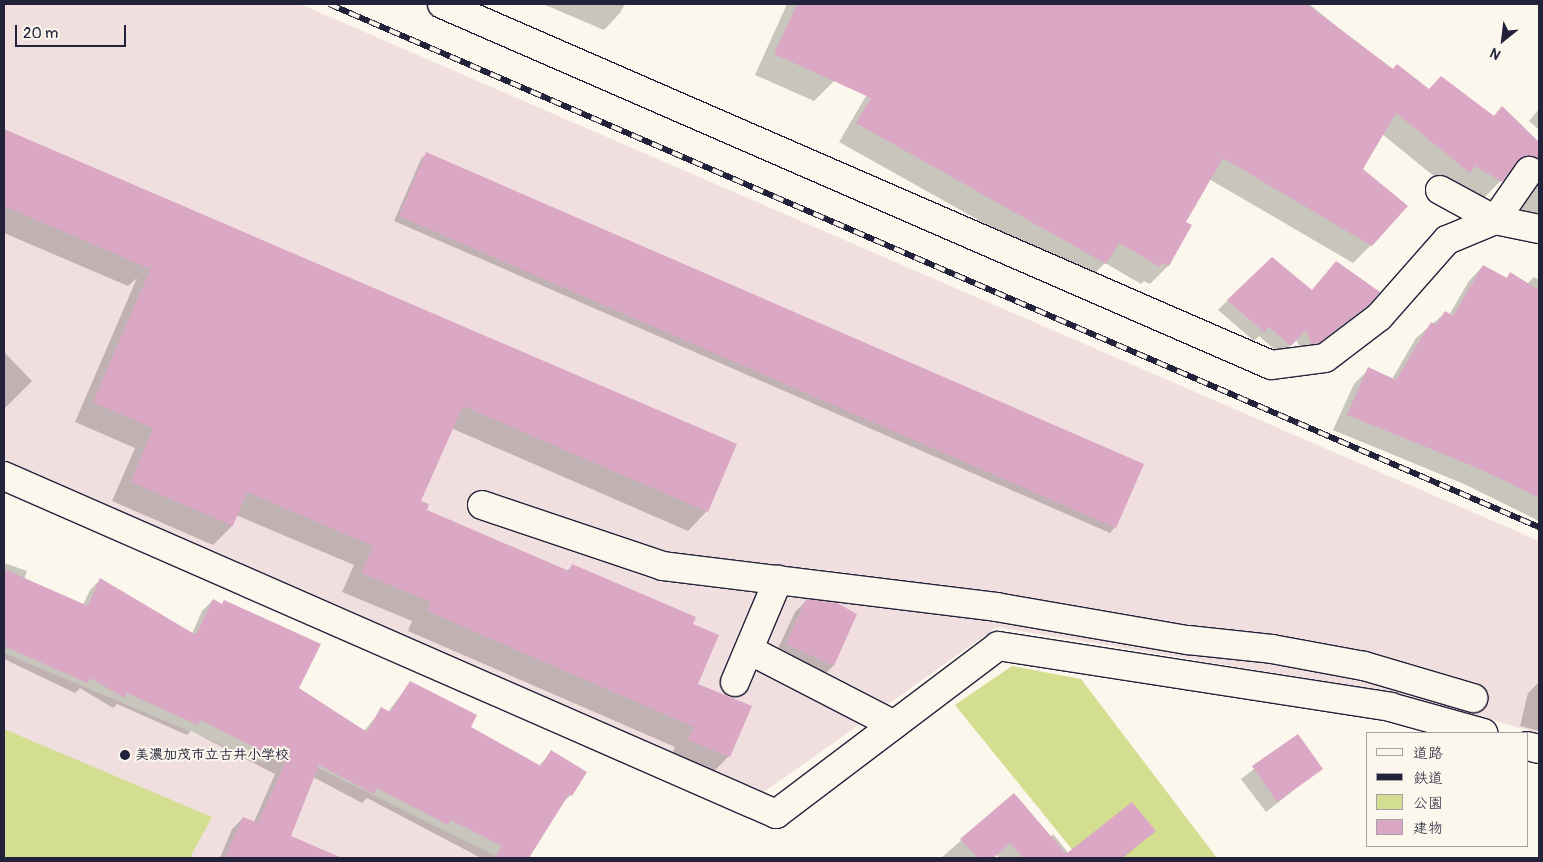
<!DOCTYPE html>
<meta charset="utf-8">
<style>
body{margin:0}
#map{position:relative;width:1543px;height:862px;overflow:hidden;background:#fbf7ec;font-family:Pangolin,"Klee One",sans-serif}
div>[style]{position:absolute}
.built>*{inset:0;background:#f1dfe0}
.green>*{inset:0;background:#d3de91}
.shadow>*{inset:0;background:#0003}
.building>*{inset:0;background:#daa8c4}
.roads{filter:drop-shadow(1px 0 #22223b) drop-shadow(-1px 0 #22223b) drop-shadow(0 1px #22223b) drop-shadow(0 -1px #22223b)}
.minor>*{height:28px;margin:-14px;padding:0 14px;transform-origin:14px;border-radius:14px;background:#fbf7ec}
.rail>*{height:5.5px;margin-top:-2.75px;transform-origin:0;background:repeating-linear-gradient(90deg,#fbf7ec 0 11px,#22223b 0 22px);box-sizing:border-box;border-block:1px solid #22223b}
.dots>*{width:14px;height:14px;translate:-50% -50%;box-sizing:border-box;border:2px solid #fbf7ec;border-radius:50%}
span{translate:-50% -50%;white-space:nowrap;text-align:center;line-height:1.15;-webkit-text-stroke:4px #fbf7ec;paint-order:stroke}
.poi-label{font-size:14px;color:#22223b;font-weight:700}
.left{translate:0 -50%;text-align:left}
.frame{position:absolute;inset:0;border:5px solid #22223b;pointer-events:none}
.legend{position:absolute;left:1366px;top:732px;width:162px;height:115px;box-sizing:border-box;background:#fbf7ec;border:1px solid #a4a2a5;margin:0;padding:6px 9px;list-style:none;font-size:15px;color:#22223b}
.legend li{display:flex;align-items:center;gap:10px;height:25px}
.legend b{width:25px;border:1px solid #a4a2a5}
.north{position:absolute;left:1478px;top:15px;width:50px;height:50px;-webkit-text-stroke:4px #fbf7ec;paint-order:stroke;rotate:209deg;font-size:14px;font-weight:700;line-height:20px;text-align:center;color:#22223b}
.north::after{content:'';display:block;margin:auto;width:18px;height:22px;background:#22223b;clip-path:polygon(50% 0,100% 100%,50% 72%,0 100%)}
.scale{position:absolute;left:15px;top:25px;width:111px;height:22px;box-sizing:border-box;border:2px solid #22223b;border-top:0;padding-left:6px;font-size:15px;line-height:18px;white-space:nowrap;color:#22223b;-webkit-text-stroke:4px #fbf7ec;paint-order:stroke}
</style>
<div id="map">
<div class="built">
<i style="clip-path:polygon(4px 4px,300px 4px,1539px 541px,1539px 733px,1395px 693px,997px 627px,764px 792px,4px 465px)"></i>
<i style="clip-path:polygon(4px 653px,265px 763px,276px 747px,500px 858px,4px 858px)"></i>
</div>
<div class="green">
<i style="clip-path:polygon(1012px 666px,1081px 679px,1217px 858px,1079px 858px,955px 705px)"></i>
<i style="clip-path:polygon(4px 729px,212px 817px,191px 856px,195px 858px,4px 858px)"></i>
</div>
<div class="shadow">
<i style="clip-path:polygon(543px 4px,625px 4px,620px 13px,604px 30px)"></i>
<i style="clip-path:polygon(787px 4px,869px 4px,834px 81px,814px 101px,755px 75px)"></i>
<i style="clip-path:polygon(920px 4px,1180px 4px,1188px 21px,1204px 4px,1309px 4px,1392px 71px,1428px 91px,1493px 117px,1502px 108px,1539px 143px,1539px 230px,1514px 214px,1520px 175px,1506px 175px,1483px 199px,1458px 184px,1451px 190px,1382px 134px,1361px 169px,1371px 245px,1353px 263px,1209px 179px,1184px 222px,1190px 226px,1168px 266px,1150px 284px,1144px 281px,1141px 284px,1105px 263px,1087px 281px,839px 142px)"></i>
<i style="clip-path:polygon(1539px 109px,1539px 130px,1529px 121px)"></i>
<i style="clip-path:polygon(4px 130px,736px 444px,707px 511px,688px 531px,451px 428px,420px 501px,425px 511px,567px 571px,572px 566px,691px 624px,697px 685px,729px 756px,709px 776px,670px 760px,675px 747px,408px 631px,412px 621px,342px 592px,354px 565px,236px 515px,232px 526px,213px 545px,112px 501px,135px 448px,75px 422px,137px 278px,128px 286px,4px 233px)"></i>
<i style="clip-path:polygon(427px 153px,1115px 527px,1110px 533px,394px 221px,421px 159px)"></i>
<i style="clip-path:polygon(1483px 266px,1505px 279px,1510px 274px,1527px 284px,1534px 277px,1539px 280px,1539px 521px,1464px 484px,1333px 430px,1354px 384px,1369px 369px,1392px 379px,1416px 338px,1445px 313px,1449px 315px,1469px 281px)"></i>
<i style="clip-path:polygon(1311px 291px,1367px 305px,1308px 352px,1302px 353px,1296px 339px,1281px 355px,1259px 336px,1254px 341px,1218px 310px,1228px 300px)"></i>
<i style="clip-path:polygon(4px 352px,32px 381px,4px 409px)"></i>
<i style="clip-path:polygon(4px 563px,27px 571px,24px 579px,83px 605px,90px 590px,100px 580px,192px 634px,202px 611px,213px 600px,221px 605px,224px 601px,320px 645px,297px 689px,364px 731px,382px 709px,388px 712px,410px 683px,469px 727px,539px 766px,552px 751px,571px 795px,560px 805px,527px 858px,481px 858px,367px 798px,362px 803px,313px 777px,289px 837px,342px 858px,220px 858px,232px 829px,243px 818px,254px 822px,275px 774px,191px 731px,187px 735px,117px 704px,113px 708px,80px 688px,75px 693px,4px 659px)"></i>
<i style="clip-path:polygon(806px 601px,855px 614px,833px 666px,822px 677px,775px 655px,795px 612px)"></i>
<i style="clip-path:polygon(1539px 682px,1539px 731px,1520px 726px,1528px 693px)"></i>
<i style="clip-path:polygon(1297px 736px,1321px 769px,1266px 812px,1241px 779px)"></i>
<i style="clip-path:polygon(1014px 794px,1050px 837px,1053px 834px,1069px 854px,1154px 831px,1123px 858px,1000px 858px,997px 855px,993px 858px,941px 858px)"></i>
</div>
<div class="building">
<i style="clip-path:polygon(797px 4px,1307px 4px,1393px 69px,1397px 64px,1429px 89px,1441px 76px,1494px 116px,1502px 106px,1539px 142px,1539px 160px,1531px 156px,1522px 157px,1502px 182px,1475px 166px,1470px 173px,1396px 113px,1363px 169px,1408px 206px,1372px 246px,1223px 158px,1186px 222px,1192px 225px,1169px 266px,1162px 263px,1160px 267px,1119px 243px,1106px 264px,856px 123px,871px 98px,774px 54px)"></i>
<i style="clip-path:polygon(4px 129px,737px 444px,708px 512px,463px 406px,421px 501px,429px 504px,427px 510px,569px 571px,572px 564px,696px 617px,693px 624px,719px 635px,698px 684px,752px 706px,730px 757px,688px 740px,694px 727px,427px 611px,431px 602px,361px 573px,373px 546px,247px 492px,233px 526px,131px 482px,153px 428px,93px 402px,153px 263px,148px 268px,4px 206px)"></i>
<i style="clip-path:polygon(426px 152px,1144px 464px,1116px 528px,399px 216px)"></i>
<i style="clip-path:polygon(1272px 257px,1312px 290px,1336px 261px,1380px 292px,1368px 306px,1319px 343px,1311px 344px,1306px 330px,1291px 346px,1269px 327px,1264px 332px,1227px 300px)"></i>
<i style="clip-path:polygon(1483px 265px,1507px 278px,1510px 272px,1539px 290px,1539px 498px,1480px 469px,1347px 415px,1368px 367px,1396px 380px,1431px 322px,1436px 325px,1445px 311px,1453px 316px)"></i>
<i style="clip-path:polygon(4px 569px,88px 606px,100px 578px,196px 635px,213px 599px,222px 604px,224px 600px,321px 644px,299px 688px,367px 732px,381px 707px,390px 712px,410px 681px,477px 715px,471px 727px,541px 766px,551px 750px,587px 772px,572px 796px,569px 794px,529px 858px,495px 858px,502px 846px,451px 820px,448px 825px,377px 788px,374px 794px,319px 765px,291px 836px,342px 858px,225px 858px,243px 817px,258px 823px,285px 763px,201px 720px,198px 725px,127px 693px,125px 698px,90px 678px,87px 683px,4px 646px)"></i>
<i style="clip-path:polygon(806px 599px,837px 603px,857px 614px,834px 666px,786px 644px)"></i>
<i style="clip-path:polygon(1298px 734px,1323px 769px,1277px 802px,1252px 766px)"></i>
<i style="clip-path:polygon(1014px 793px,1066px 854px,1132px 802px,1156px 831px,1122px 858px,1023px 858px,1010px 843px,993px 858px,978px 858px,960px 839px)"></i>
</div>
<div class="roads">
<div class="minor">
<i style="left:442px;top:4px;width:904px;rotate:23.53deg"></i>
<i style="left:1271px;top:365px;width:54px;rotate:-7.4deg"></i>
<i style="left:1325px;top:358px;width:68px;rotate:-37.2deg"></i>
<i style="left:1379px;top:317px;width:103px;rotate:-48.6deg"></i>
<i style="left:1447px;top:240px;width:52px;rotate:-22.6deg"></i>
<i style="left:1495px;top:220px;width:45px;rotate:11.6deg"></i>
<i style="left:1440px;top:190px;width:63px;rotate:28.6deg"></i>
<i style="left:1495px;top:220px;width:60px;rotate:-55.2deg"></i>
<i style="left:4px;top:476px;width:843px;rotate:23.64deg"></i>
<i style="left:776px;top:814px;width:278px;rotate:-37.1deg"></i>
<i style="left:998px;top:646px;width:397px;rotate:8.8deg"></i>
<i style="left:1390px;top:707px;width:97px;rotate:15.6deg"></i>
<i style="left:482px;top:505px;width:191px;rotate:18.6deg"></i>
<i style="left:663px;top:566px;width:336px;rotate:7deg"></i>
<i style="left:996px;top:607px;width:195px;rotate:9.8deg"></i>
<i style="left:1188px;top:640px;width:84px;rotate:6.1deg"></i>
<i style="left:1272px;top:649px;width:94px;rotate:10.5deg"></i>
<i style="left:1364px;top:666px;width:114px;rotate:16.4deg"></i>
<i style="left:749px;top:650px;width:163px;rotate:27.3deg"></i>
<i style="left:735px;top:682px;width:111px;rotate:-67.1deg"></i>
<i style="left:1527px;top:746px;width:12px;rotate:14deg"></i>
</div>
</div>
<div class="rail">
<i style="left:329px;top:4px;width:1318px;rotate:23.38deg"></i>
</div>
<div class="dots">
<i style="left:125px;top:755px;background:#22223b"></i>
</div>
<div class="poi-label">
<span class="left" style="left:135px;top:755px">美濃加茂市立古井小学校</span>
</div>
<div class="frame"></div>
<ul class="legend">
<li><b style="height:6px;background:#fbf7ec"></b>道路</li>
<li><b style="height:6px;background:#22223b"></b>鉄道</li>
<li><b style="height:14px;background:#d3de91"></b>公園</li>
<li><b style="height:14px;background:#daa8c4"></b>建物</li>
</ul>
<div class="north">N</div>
<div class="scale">20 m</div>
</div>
